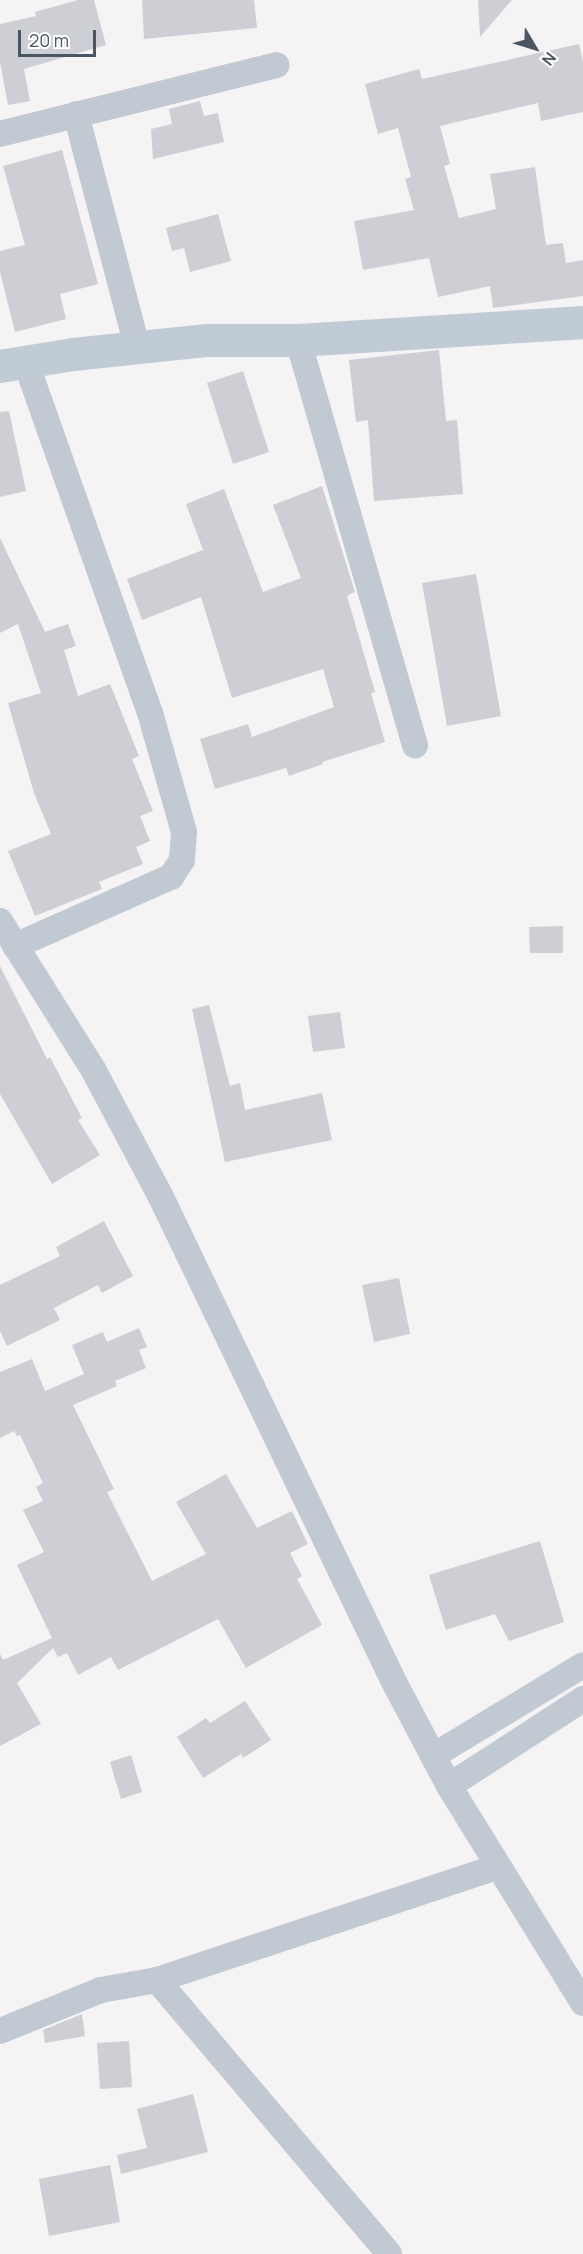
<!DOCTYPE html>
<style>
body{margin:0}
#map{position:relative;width:583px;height:2254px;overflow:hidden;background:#f5f3f3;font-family:Manrope,sans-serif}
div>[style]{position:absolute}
.building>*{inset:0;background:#cdcfd5}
.street>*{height:26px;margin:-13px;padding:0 13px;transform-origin:13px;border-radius:13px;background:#c1cad2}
.secondary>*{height:33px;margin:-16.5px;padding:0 16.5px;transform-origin:16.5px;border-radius:16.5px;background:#c1cbd6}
span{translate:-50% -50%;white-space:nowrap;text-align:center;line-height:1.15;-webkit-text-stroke:5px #fff;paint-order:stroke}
.north{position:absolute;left:505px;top:18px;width:60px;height:60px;-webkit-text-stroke:4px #fff;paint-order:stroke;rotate:128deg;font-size:16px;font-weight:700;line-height:24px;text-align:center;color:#4a5661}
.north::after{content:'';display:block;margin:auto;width:21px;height:27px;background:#4a5661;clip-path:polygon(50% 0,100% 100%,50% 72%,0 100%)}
.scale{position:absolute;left:18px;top:30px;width:78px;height:27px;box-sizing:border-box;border:3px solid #4a5661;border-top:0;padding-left:8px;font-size:18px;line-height:21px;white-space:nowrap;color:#4a5661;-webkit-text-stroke:4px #fff;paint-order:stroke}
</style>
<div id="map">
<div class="building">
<i style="clip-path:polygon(78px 0,94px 0,106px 45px,24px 69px,30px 101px,8px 105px,0 62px,0 24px,36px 16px,35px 12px)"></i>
<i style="clip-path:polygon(142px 0,254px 0,257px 28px,144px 39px)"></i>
<i style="clip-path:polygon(478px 0,512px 0,480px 37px)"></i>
<i style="clip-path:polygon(579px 44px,583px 62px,583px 112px,541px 121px,538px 103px,440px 126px,450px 164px,444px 166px,459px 218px,496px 209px,490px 174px,535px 167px,546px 245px,563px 243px,566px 263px,583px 260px,583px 296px,493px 308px,490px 286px,438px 297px,429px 258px,363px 270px,354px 221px,414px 210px,405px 179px,411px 177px,398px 128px,378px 134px,365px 84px,419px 69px,422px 79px)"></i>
<i style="clip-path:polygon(200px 101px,204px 116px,218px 113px,224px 142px,153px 159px,151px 129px,172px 124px,169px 109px)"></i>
<i style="clip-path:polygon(62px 150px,98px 284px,60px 294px,66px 319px,15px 332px,0 272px,0 251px,25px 245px,3px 166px)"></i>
<i style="clip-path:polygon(218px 214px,231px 261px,190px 272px,184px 248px,172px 251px,166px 228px)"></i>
<i style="clip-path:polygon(439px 350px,446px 421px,457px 420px,463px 494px,374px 501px,368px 420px,356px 422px,349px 360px)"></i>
<i style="clip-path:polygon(243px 371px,269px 452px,233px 464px,207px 383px)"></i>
<i style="clip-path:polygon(9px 411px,26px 491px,0 497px,0 412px)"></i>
<i style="clip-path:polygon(322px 486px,355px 592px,347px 596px,375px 692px,371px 693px,385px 742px,322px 762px,323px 764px,289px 776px,286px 768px,215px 789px,200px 739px,248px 724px,252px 737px,334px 707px,323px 669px,232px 698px,201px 597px,142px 620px,127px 579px,203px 550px,186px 504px,224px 489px,263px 592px,301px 578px,273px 505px)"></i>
<i style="clip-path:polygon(0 538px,45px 632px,68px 624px,76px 646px,64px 650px,78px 696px,110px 684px,139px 756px,132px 759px,153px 811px,140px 816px,150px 841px,136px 847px,143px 864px,99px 882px,102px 889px,35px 916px,8px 851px,51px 834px,34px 793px,8px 703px,41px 693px,18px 624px,0 633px)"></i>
<i style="clip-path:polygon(476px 574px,501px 716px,447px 726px,422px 583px)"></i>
<i style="clip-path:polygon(563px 926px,563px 953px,530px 953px,529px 927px)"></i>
<i style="clip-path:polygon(0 966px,47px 1059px,50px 1057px,82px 1118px,78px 1120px,100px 1155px,52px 1184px,0 1094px)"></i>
<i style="clip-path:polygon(209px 1005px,230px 1086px,240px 1083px,245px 1110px,322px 1093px,332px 1140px,225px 1162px,192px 1009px)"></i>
<i style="clip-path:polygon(340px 1012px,345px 1048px,313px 1052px,308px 1016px)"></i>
<i style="clip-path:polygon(104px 1221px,133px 1276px,102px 1293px,98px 1285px,54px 1308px,60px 1320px,7px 1346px,0 1331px,0 1285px,60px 1256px,56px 1247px)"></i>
<i style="clip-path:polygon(399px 1278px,410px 1334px,374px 1342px,362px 1285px)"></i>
<i style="clip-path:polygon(139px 1328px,147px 1347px,139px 1350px,146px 1368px,115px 1381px,117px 1386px,73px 1405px,114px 1489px,107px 1492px,152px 1581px,206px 1554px,176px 1502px,226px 1474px,257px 1528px,292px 1511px,308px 1544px,290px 1553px,302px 1576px,297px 1579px,322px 1625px,246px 1668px,218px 1619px,118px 1670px,111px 1657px,78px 1675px,67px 1653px,58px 1657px,53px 1648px,17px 1683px,41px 1724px,0 1746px,0 1654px,3px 1660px,52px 1638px,17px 1565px,44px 1552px,23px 1510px,43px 1501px,36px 1487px,43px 1483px,20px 1435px,17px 1436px,14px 1431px,0 1438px,0 1372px,32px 1359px,45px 1391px,84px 1374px,72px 1345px,103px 1332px,107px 1342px)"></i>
<i style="clip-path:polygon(540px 1541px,564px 1622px,509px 1641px,495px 1614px,446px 1630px,429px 1575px)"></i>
<i style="clip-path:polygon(245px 1701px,271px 1740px,243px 1758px,241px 1754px,203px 1778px,177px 1737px,206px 1718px,210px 1723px)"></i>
<i style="clip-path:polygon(131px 1755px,142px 1792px,121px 1799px,110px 1762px)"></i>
<i style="clip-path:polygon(82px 2014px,85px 2036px,45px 2043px,43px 2030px)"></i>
<i style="clip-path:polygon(129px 2041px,132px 2087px,100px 2089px,97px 2043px)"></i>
<i style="clip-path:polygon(193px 2094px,208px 2152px,121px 2174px,117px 2155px,147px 2148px,137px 2109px)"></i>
<i style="clip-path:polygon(110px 2165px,120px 2222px,49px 2236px,39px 2179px)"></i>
</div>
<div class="street">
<i style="left:76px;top:114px;width:241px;rotate:75.3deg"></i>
<i style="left:0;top:134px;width:285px;rotate:-14deg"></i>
<i style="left:298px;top:340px;width:422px;rotate:73.9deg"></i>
<i style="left:0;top:921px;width:177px;rotate:57.9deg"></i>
<i style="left:94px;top:1071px;width:140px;rotate:62deg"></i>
<i style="left:160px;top:1195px;width:540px;rotate:64.34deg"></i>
<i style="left:394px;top:1682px;width:118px;rotate:62.1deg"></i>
<i style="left:449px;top:1786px;width:255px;rotate:58.3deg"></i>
<i style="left:15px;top:946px;width:171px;rotate:-23.9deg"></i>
<i style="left:171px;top:877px;width:20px;rotate:-57deg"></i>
<i style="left:182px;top:860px;width:28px;rotate:-86deg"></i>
<i style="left:184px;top:832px;width:124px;rotate:-105.9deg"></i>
<i style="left:150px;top:713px;width:372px;rotate:-109.5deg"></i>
<i style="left:433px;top:1756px;width:175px;rotate:-31.2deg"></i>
<i style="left:449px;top:1786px;width:160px;rotate:-33deg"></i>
<i style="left:157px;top:1980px;width:359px;rotate:49.7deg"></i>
<i style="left:0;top:2031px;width:109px;rotate:-22.1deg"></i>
<i style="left:101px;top:1990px;width:57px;rotate:-10.1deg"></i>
<i style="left:157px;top:1980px;width:358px;rotate:-18.4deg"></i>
</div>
<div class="secondary">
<i style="left:0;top:366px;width:74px;rotate:-9.3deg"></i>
<i style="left:73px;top:354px;width:135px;rotate:-6deg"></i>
<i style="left:207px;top:340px;width:91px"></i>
<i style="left:298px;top:340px;width:286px;rotate:-3.6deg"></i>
</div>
<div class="north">N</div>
<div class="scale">20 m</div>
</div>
